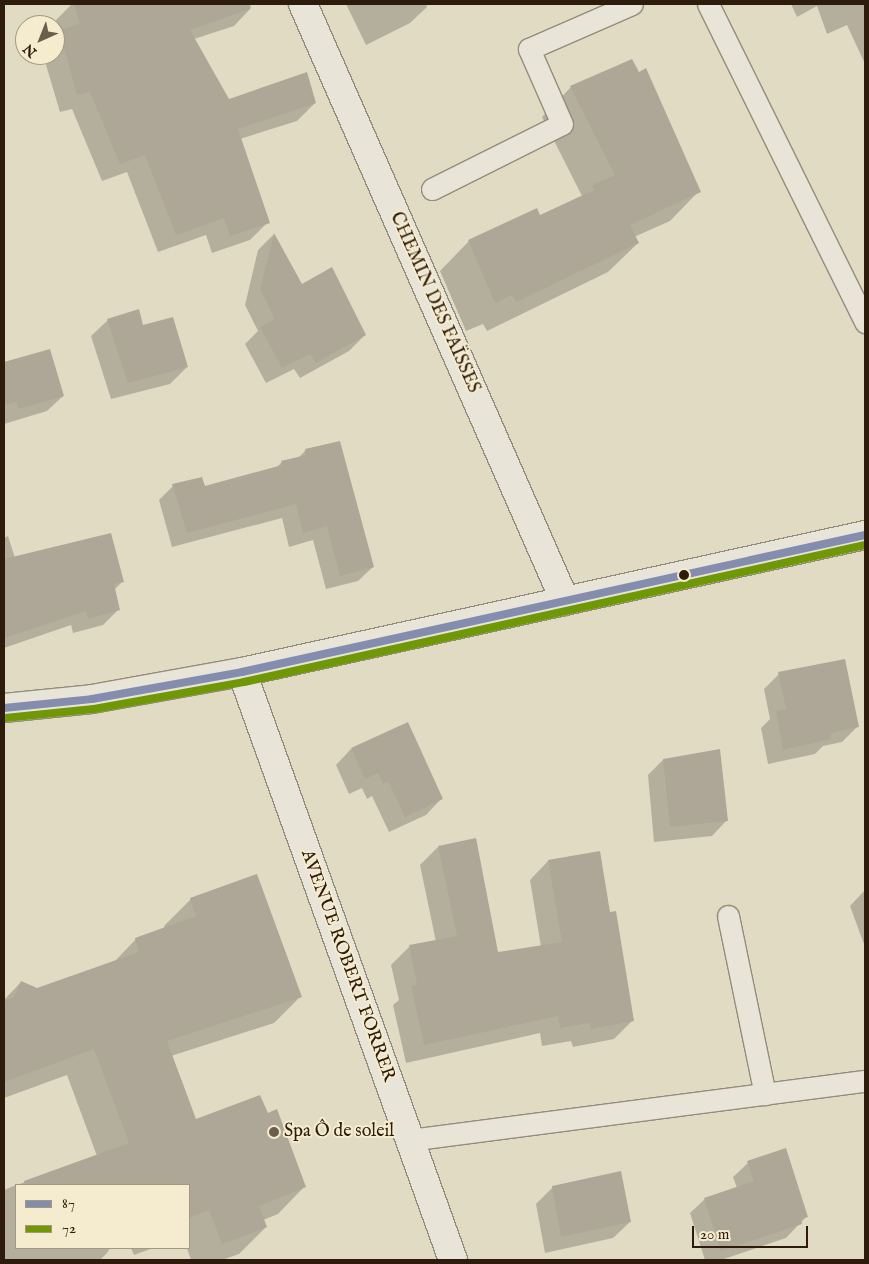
<!DOCTYPE html>
<meta charset="utf-8">
<style>
body{margin:0}
#map{position:relative;width:869px;height:1264px;overflow:hidden;background:#e2dbc4;font-family:"IM FELL English",serif}
div>[style]{position:absolute}
.shadow>*{inset:0;background:#0003}
.building>*{inset:0;background:#aea797}
.roads{filter:drop-shadow(1px 0 #928c7d) drop-shadow(-1px 0 #928c7d) drop-shadow(0 1px #928c7d) drop-shadow(0 -1px #928c7d)}
.lane>*{height:21px;margin:-10.5px;padding:0 10.5px;transform-origin:10.5px;border-radius:10.5px;background:#e8e4d8}
.street>*{height:28px;margin:-14px;padding:0 14px;transform-origin:14px;border-radius:14px;background:#e8e4d8}
.secondary>*{height:28px;margin:-14px;padding:0 14px;transform-origin:14px;border-radius:14px;background:#e8e4d8}
.bus-1>*{height:8px;margin:-4px;padding:0 4px;transform-origin:4px;border-radius:4px;background:#848dae}
.bus-2>*{height:8px;margin:-4px;padding:0 4px;transform-origin:4px;border-radius:4px;background:#709805}
.dots>*{width:14px;height:14px;translate:-50% -50%;box-sizing:border-box;border:2px solid #f5ecd0;border-radius:50%}
span{translate:-50% -50%;white-space:nowrap;text-align:center;line-height:1.15;-webkit-text-stroke:4px #f5ecd0;paint-order:stroke}
.street-label{font-size:18px;color:#2d1b0b}
.poi-label{font-size:18px;color:#2d1b0b}
.left{translate:0 -50%;text-align:left}
.frame{position:absolute;inset:0;border:5px solid #2d1b0b;pointer-events:none}
.legend{position:absolute;left:15px;top:1184px;width:175px;height:65px;box-sizing:border-box;background:#f5ecd0;border:1px solid #a59881;margin:0;padding:6px 9px;list-style:none;font-size:15px;color:#2d1b0b}
.legend li{display:flex;align-items:center;gap:10px;height:25px}
.legend b{width:25px;border:1px solid #a59881}
.north{position:absolute;left:15px;top:15px;width:50px;height:50px;box-sizing:border-box;background:#f5ecd0;border:1px solid #a59881;border-radius:50%;rotate:224deg;font-size:14px;font-weight:700;line-height:20px;text-align:center;color:#2d1b0b}
.north::after{content:'';display:block;margin:auto;width:18px;height:22px;background:#6c5e4c;clip-path:polygon(50% 0,100% 100%,50% 72%,0 100%)}
.scale{position:absolute;left:692px;top:1226px;width:116px;height:22px;box-sizing:border-box;border:2px solid #2d1b0b;border-top:0;padding-left:6px;font-size:15px;line-height:18px;white-space:nowrap;color:#2d1b0b;-webkit-text-stroke:4px #f5ecd0;paint-order:stroke}
</style>
<div id="map">
<div class="shadow">
<i style="clip-path:polygon(72px 4px,250px 4px,251px 8px,234px 26px,194px 39px,228px 100px,315px 103px,297px 121px,240px 139px,268px 222px,250px 240px,212px 253px,206px 235px,158px 252px,127px 172px,102px 181px,72px 109px,60px 112px,43px 55px,55px 55px,55px 35px,59px 31px,56px 20px)"></i>
<i style="clip-path:polygon(346px 4px,426px 4px,427px 7px,410px 23px,366px 45px)"></i>
<i style="clip-path:polygon(791px 4px,865px 4px,865px 64px,847px 25px,827px 34px,817px 6px,797px 17px)"></i>
<i style="clip-path:polygon(571px 87px,699px 191px,670px 221px,634px 237px,638px 243px,608px 272px,487px 331px,483px 324px,466px 331px,440px 271px,469px 241px,539px 217px,582px 196px,542px 117px)"></i>
<i style="clip-path:polygon(273px 235px,302px 285px,365px 335px,349px 351px,300px 378px,294px 369px,266px 383px,245px 344px,258px 331px,245px 305px,258px 250px)"></i>
<i style="clip-path:polygon(108px 320px,142px 327px,187px 367px,170px 384px,111px 399px,91px 336px)"></i>
<i style="clip-path:polygon(49px 351px,63px 396px,47px 411px,4px 424px,4px 363px)"></i>
<i style="clip-path:polygon(306px 450px,373px 567px,358px 581px,326px 589px,313px 540px,289px 547px,282px 518px,172px 547px,159px 500px,173px 486px,205px 487px,275px 469px,282px 462px,297px 459px)"></i>
<i style="clip-path:polygon(8px 536px,15px 558px,122px 582px,114px 590px,118px 610px,103px 625px,73px 633px,71px 625px,4px 648px,4px 538px)"></i>
<i style="clip-path:polygon(779px 674px,857px 727px,842px 742px,823px 746px,815px 754px,768px 764px,761px 728px,770px 719px,764px 689px)"></i>
<i style="clip-path:polygon(351px 749px,441px 799px,426px 815px,389px 832px,372px 796px,367px 799px,362px 788px,349px 794px,336px 765px)"></i>
<i style="clip-path:polygon(663px 760px,727px 820px,712px 836px,654px 842px,648px 775px)"></i>
<i style="clip-path:polygon(438px 847px,497px 953px,541px 947px,530px 880px,548px 861px,609px 914px,633px 1020px,614px 1039px,573px 1047px,571px 1041px,542px 1046px,540px 1033px,406px 1063px,393px 1005px,399px 1000px,391px 965px,410px 946px,436px 942px,420px 865px)"></i>
<i style="clip-path:polygon(865px 890px,865px 947px,850px 906px)"></i>
<i style="clip-path:polygon(191px 899px,301px 996px,274px 1023px,171px 1056px,195px 1120px,304px 1187px,278px 1214px,263px 1220px,266px 1227px,239px 1254px,222px 1260px,191px 1260px,187px 1248px,189px 1185px,17px 1185px,97px 1156px,67px 1075px,4px 1098px,4px 1000px,21px 982px,36px 990px,113px 963px,136px 939px,165px 929px,164px 926px)"></i>
<i style="clip-path:polygon(748px 1163px,807px 1216px,786px 1238px,721px 1260px,705px 1260px,690px 1213px,705px 1199px,737px 1188px,733px 1177px)"></i>
<i style="clip-path:polygon(16px 1185px,16px 1248px,110px 1248px,107px 1253px,100px 1260px,4px 1260px,4px 1190px)"></i>
<i style="clip-path:polygon(553px 1187px,630px 1222px,613px 1238px,545px 1253px,536px 1204px)"></i>
<i style="clip-path:polygon(131px 1248px,153px 1248px,134px 1255px)"></i>
</div>
<div class="building">
<i style="clip-path:polygon(74px 4px,249px 4px,250px 9px,190px 30px,229px 99px,307px 72px,316px 103px,238px 129px,270px 223px,230px 236px,224px 218px,176px 235px,145px 155px,120px 164px,90px 92px,77px 95px,59px 30px,80px 24px)"></i>
<i style="clip-path:polygon(632px 59px,639px 72px,646px 68px,701px 192px,630px 225px,639px 243px,516px 302px,512px 295px,495px 303px,468px 240px,537px 208px,540px 215px,594px 190px,592px 185px,615px 175px,570px 86px)"></i>
<i style="clip-path:polygon(274px 233px,302px 284px,332px 267px,366px 335px,316px 363px,310px 354px,282px 368px,260px 327px,275px 319px,260px 289px)"></i>
<i style="clip-path:polygon(139px 309px,143px 325px,173px 317px,188px 367px,128px 383px,107px 319px)"></i>
<i style="clip-path:polygon(50px 349px,64px 396px,19px 409px,16px 402px,4px 405px,4px 362px)"></i>
<i style="clip-path:polygon(340px 441px,374px 567px,340px 576px,327px 526px,303px 533px,296px 504px,187px 533px,172px 484px,202px 477px,205px 486px,282px 465px,281px 461px,306px 455px,305px 449px)"></i>
<i style="clip-path:polygon(111px 533px,124px 582px,114px 584px,120px 610px,88px 619px,86px 611px,4px 638px,4px 559px)"></i>
<i style="clip-path:polygon(845px 659px,859px 727px,830px 733px,831px 739px,783px 750px,776px 711px,786px 709px,778px 672px)"></i>
<i style="clip-path:polygon(408px 722px,443px 799px,405px 817px,388px 781px,383px 784px,378px 773px,365px 779px,351px 748px)"></i>
<i style="clip-path:polygon(720px 749px,728px 821px,670px 827px,663px 759px)"></i>
<i style="clip-path:polygon(476px 838px,498px 952px,562px 942px,548px 860px,600px 851px,610px 912px,616px 911px,634px 1021px,591px 1029px,590px 1023px,560px 1028px,558px 1016px,424px 1045px,411px 986px,417px 985px,409px 945px,457px 936px,438px 846px)"></i>
<i style="clip-path:polygon(257px 874px,302px 997px,167px 1041px,196px 1119px,260px 1095px,268px 1113px,277px 1109px,306px 1187px,259px 1206px,267px 1227px,222px 1244px,209px 1210px,189px 1218px,189px 1185px,25px 1185px,24px 1181px,129px 1143px,94px 1049px,4px 1082px,4px 1001px,14px 997px,21px 981px,37px 988px,139px 952px,135px 938px,196px 916px,190px 898px)"></i>
<i style="clip-path:polygon(786px 1148px,808px 1217px,801px 1219px,802px 1224px,721px 1251px,704px 1198px,754px 1181px,747px 1161px)"></i>
<i style="clip-path:polygon(621px 1171px,631px 1222px,561px 1237px,552px 1186px)"></i>
</div>
<div class="roads">
<div class="lane">
<i style="left:708px;top:4px;width:355px;rotate:63.7deg"></i>
<i style="left:432px;top:189px;width:145px;rotate:-26.6deg"></i>
<i style="left:562px;top:124px;width:82px;rotate:-113.7deg"></i>
<i style="left:529px;top:49px;width:112px;rotate:-23.6deg"></i>
<i style="left:728px;top:916px;width:182px;rotate:78.3deg"></i>
<i style="left:409px;top:1140px;width:460px;rotate:-7.4deg"></i>
</div>
<div class="street">
<i style="left:303px;top:4px;width:652px;rotate:66.31deg"></i>
<i style="left:242px;top:672px;width:625px;rotate:70.26deg"></i>
</div>
<div class="secondary">
<i style="left:4px;top:708px;width:88px;rotate:-5.8deg"></i>
<i style="left:92px;top:699px;width:152px;rotate:-10.2deg"></i>
<i style="left:242px;top:672px;width:638px;rotate:-12.4deg"></i>
</div>
</div>
<div class="bus-1">
<i style="left:4px;top:708px;width:88px;rotate:-5.8deg"></i>
<i style="left:92px;top:699px;width:152px;rotate:-10.2deg"></i>
<i style="left:242px;top:672px;width:638px;rotate:-12.4deg"></i>
</div>
<div class="bus-2">
<i style="left:5px;top:718px;width:89px;rotate:-5.8deg"></i>
<i style="left:94px;top:709px;width:152px;rotate:-10.2deg"></i>
<i style="left:244px;top:682px;width:636px;rotate:-12.44deg"></i>
</div>
<div class="dots">
<i style="left:684px;top:575px;background:#2d1b0b"></i>
<i style="left:274px;top:1132px;background:#6c5e4c"></i>
</div>
<div class="street-label">
<span style="left:434px;top:303px;rotate:66deg">CHEMIN DES FAÏSSES</span>
<span style="left:347px;top:966px;rotate:70deg">AVENUE ROBERT FORRER</span>
</div>
<div class="poi-label">
<span class="left" style="left:284px;top:1132px">Spa Ô de soleil</span>
</div>
<div class="frame"></div>
<ul class="legend">
<li><b style="height:6px;background:#848dae"></b>87</li>
<li><b style="height:6px;background:#709805"></b>72</li>
</ul>
<div class="north">N</div>
<div class="scale">20 m</div>
</div>
